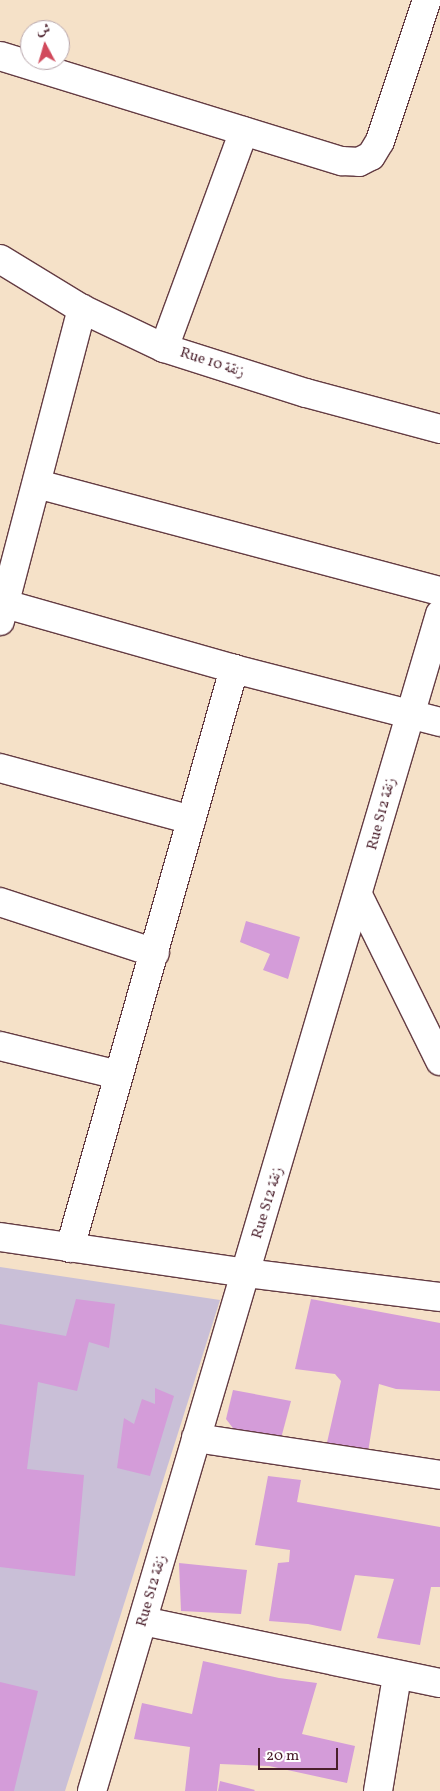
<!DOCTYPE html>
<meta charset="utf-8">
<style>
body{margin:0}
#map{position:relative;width:440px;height:1791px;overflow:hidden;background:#f5e1c8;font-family:Vollkorn,Amiri,serif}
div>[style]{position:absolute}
.industrial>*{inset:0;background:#c9bfd7}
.building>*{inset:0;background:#d49cd9}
.roads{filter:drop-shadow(1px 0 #643c43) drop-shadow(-1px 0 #643c43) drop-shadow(0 1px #643c43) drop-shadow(0 -1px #643c43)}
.minor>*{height:28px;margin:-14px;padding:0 14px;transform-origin:14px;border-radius:14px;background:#fff}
span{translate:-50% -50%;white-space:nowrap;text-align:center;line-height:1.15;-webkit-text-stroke:4px #fff;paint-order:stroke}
.street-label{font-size:15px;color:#4a1f2b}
.north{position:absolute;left:20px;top:20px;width:50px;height:50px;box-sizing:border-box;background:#fff;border:1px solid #b7a5aa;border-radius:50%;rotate:354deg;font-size:14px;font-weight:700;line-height:20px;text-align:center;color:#4a1f2b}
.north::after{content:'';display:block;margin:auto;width:18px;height:22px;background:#d1495b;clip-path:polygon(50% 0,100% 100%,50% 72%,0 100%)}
.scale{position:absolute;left:258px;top:1748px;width:80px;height:22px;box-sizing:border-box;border:2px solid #4a1f2b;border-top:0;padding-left:6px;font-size:15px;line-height:18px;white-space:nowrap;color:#4a1f2b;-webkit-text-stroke:4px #fff;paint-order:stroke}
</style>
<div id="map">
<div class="industrial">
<i style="clip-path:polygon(0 1267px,220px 1300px,65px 1791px,0 1791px)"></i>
</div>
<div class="building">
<i style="clip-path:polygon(246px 921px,300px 937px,288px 979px,263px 970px,270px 954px,240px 942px)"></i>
<i style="clip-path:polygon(76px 1299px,115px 1304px,109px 1348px,89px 1342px,77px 1391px,38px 1382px,27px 1469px,84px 1475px,75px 1576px,0 1567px,0 1324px,66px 1336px)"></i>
<i style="clip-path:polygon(311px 1299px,440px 1323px,440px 1391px,396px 1389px,379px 1384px,368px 1452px,326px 1447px,341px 1381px,335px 1374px,295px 1369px)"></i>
<i style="clip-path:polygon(155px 1388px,174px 1396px,150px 1476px,117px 1468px,124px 1418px,134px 1424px,142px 1399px,155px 1404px)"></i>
<i style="clip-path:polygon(233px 1390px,291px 1401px,280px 1442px,239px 1436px,226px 1419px)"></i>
<i style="clip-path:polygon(268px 1476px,301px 1480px,297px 1502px,440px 1527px,440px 1587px,431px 1587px,420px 1645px,377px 1638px,394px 1579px,355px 1575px,341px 1631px,308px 1624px,269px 1621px,278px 1563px,289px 1562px,290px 1550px,255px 1545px)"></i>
<i style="clip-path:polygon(179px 1563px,247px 1570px,241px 1614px,181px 1611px)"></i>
<i style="clip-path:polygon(203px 1661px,279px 1678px,317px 1683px,302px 1734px,355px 1746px,347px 1783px,269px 1766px,220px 1764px,217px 1791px,185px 1791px,190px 1747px,134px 1739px,142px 1703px,192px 1714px)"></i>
<i style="clip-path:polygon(0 1682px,38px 1691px,14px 1791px,0 1791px)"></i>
<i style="clip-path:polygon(220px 1781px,255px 1790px,254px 1791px,218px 1791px)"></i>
</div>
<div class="roads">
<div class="minor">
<i style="left:0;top:56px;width:358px;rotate:17.1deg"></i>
<i style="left:342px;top:161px;width:17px;rotate:3deg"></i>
<i style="left:359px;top:162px;width:13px;rotate:-27deg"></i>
<i style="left:371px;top:156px;width:17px;rotate:-59deg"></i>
<i style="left:380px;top:141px;width:149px;rotate:-71.6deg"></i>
<i style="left:0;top:259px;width:96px;rotate:31.4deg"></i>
<i style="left:82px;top:309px;width:91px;rotate:25.4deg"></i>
<i style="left:164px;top:348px;width:149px;rotate:17.6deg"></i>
<i style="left:306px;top:393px;width:139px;rotate:15deg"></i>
<i style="left:164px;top:348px;width:231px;rotate:-69.8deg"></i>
<i style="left:37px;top:484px;width:417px;rotate:14.9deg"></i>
<i style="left:5px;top:604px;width:238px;rotate:15.8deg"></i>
<i style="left:234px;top:669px;width:213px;rotate:14.4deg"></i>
<i style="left:0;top:621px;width:323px;rotate:-75.3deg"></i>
<i style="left:0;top:768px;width:198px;rotate:15.2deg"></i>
<i style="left:359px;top:897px;width:183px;rotate:63.7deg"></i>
<i style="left:0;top:902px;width:163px;rotate:18.2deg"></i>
<i style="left:0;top:1046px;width:122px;rotate:13.8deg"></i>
<i style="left:0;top:1237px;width:250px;rotate:8.3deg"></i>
<i style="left:247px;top:1273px;width:194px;rotate:7.1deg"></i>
<i style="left:70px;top:1248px;width:602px;rotate:-74.19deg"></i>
<i style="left:196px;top:1438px;width:247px;rotate:8.6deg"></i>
<i style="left:143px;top:1621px;width:303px;rotate:11.8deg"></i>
<i style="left:92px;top:1791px;width:1227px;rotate:-73.53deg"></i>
<i style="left:378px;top:1791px;width:117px;rotate:-80.6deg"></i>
</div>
</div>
<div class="street-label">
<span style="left:212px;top:363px;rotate:18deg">Rue 10 زنقة</span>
<span style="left:382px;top:814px;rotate:-75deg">Rue S12 زنقة</span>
<span style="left:268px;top:1203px;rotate:-73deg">Rue S12 زنقة</span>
<span style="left:152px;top:1591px;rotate:-74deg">Rue S12 زنقة</span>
</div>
<div class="north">ش</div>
<div class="scale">20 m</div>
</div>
